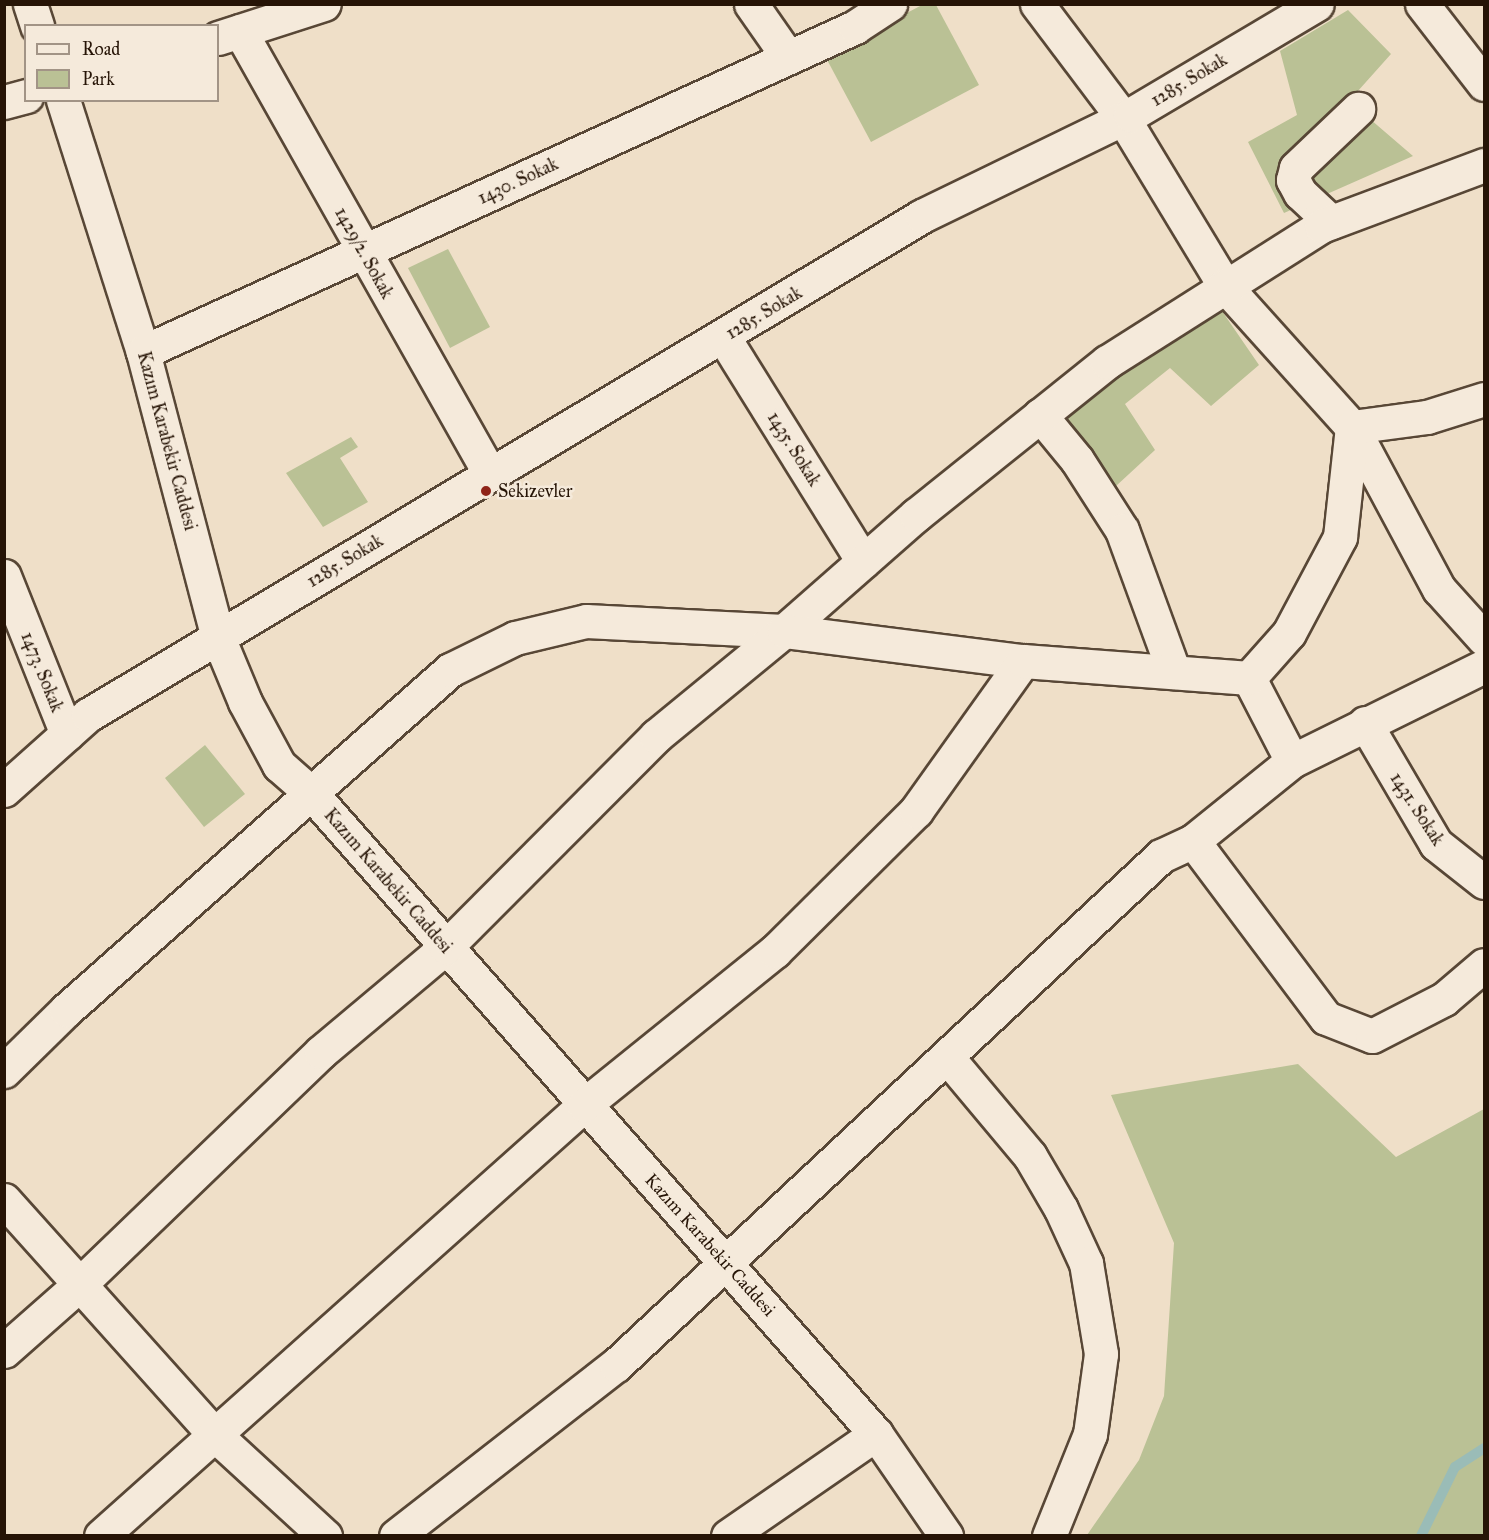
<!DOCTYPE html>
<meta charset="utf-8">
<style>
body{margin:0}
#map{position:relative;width:1489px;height:1540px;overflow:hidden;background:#efdfc8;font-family:"IM FELL Great Primer",serif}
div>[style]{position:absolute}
.green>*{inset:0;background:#bac195}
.stream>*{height:10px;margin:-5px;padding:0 5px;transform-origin:5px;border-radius:5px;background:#9abcb7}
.roads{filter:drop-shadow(2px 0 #584736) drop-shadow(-2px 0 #584736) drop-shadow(0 2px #584736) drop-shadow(0 -2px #584736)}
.minor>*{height:33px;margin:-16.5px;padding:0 16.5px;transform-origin:16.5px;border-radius:16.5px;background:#f5eadb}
.dots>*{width:16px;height:16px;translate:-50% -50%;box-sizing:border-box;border:3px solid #f5eadb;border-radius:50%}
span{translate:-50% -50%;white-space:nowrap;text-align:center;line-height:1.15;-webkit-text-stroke:5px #f5eadb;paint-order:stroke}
.street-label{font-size:18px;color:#261406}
.poi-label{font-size:18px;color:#261406}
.left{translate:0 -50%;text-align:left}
.frame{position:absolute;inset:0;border:6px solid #261406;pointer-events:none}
.legend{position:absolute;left:24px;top:24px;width:195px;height:78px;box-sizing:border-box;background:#f5eadb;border:2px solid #a29486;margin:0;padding:8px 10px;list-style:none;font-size:18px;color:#261406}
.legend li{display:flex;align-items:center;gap:12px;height:30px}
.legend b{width:30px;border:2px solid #a29486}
</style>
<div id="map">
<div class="green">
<i style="clip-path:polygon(922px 5px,936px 5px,979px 85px,871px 142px,825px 56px)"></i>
<i style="clip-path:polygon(1348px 10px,1391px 54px,1349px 101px,1413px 156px,1284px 213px,1248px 142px,1297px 115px,1280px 51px)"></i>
<i style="clip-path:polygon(448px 249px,490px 327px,450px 348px,408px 268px)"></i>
<i style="clip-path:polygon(1213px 298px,1259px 365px,1211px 406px,1170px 368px,1125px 404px,1155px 450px,1116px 486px,1060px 417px)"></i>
<i style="clip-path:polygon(351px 437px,358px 447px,340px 458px,368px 502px,323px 527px,286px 473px)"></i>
<i style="clip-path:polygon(205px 745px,245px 794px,204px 827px,165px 778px)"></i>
<i style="clip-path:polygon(1298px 1064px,1396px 1157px,1484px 1109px,1484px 1535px,1087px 1535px,1139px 1460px,1164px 1396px,1174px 1243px,1111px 1095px)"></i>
</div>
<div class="stream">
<i style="left:1421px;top:1536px;width:77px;rotate:-63.8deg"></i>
<i style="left:1455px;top:1467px;width:35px;rotate:-33deg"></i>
</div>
<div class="roads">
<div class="minor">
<i style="left:30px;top:4px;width:23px;rotate:72deg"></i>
<i style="left:751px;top:4px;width:65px;rotate:55.1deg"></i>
<i style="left:1037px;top:4px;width:143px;rotate:53deg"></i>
<i style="left:1123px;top:118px;width:195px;rotate:58.8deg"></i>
<i style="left:1224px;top:285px;width:191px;rotate:48deg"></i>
<i style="left:1352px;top:427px;width:184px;rotate:61.8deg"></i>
<i style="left:1439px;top:589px;width:67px;rotate:48deg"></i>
<i style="left:1422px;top:4px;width:101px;rotate:52.2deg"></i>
<i style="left:240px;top:31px;width:509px;rotate:60.56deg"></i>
<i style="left:218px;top:38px;width:111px;rotate:-17.8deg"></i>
<i style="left:63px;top:100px;width:264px;rotate:72.4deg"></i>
<i style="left:143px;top:352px;width:295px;rotate:75.3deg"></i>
<i style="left:218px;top:637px;width:70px;rotate:67.4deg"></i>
<i style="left:245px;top:702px;width:72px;rotate:61.6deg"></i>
<i style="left:279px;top:765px;width:43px;rotate:41.2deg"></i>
<i style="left:311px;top:793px;width:854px;rotate:48.61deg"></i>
<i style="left:876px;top:1434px;width:124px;rotate:55.5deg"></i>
<i style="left:4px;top:102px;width:23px;rotate:-15deg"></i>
<i style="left:1331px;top:222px;width:42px;rotate:-136.9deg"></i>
<i style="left:1300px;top:193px;width:15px;rotate:-118deg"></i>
<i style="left:1293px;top:180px;width:12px;rotate:-76deg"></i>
<i style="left:1296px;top:168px;width:86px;rotate:-43.6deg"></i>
<i style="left:724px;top:338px;width:263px;rotate:58.1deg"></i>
<i style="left:143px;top:352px;width:783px;rotate:-24.53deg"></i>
<i style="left:855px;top:27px;width:42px;rotate:-33.3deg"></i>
<i style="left:1040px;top:415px;width:58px;rotate:50.6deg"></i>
<i style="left:1077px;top:460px;width:83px;rotate:57.3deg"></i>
<i style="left:1122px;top:530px;width:151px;rotate:69.9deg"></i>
<i style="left:4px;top:576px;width:170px;rotate:68.3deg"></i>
<i style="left:1249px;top:678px;width:93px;rotate:62.6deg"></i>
<i style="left:1365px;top:723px;width:140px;rotate:59.6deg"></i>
<i style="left:1436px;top:844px;width:61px;rotate:38.4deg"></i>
<i style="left:4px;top:790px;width:113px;rotate:-41.8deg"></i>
<i style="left:88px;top:715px;width:972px;rotate:-30.89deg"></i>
<i style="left:922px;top:216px;width:231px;rotate:-25.9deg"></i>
<i style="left:1130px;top:115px;width:217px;rotate:-30.7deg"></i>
<i style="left:1193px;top:841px;width:127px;rotate:-38.9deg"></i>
<i style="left:1292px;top:761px;width:214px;rotate:-26.3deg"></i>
<i style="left:947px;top:1057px;width:129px;rotate:50deg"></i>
<i style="left:1030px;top:1156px;width:61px;rotate:59.7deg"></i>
<i style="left:1061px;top:1209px;width:60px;rotate:65.2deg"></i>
<i style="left:1086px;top:1263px;width:92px;rotate:80.6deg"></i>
<i style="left:1101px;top:1354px;width:81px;rotate:97.8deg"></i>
<i style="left:1090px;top:1434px;width:110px;rotate:111.9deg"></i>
<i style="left:4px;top:1071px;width:87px;rotate:-44.5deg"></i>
<i style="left:66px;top:1010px;width:513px;rotate:-41.52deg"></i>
<i style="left:450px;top:670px;width:72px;rotate:-26.2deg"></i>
<i style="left:515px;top:638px;width:73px;rotate:-13.5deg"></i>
<i style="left:586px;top:621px;width:198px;rotate:2.9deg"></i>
<i style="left:784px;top:631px;width:176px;rotate:-41.3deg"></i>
<i style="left:916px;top:515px;width:245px;rotate:-38.7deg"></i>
<i style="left:1107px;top:362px;width:254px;rotate:-32.4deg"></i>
<i style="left:1321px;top:226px;width:174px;rotate:-20.5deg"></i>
<i style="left:4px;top:1200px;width:314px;rotate:48.1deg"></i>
<i style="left:214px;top:1434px;width:151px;rotate:42.6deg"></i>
<i style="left:4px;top:1351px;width:103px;rotate:-41.4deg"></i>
<i style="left:81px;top:1283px;width:333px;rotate:-43.9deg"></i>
<i style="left:321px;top:1052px;width:163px;rotate:-40deg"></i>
<i style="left:446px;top:947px;width:298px;rotate:-45.1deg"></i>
<i style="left:656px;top:736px;width:166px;rotate:-39.4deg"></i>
<i style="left:784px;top:631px;width:241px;rotate:7.2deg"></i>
<i style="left:101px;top:1536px;width:647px;rotate:-41.74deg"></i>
<i style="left:584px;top:1105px;width:245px;rotate:-38.9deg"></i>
<i style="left:775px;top:951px;width:199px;rotate:-44.8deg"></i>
<i style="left:916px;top:811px;width:184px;rotate:-54.5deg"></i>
<i style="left:1023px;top:661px;width:227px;rotate:4.3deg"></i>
<i style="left:1249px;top:678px;width:60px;rotate:-48.4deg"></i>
<i style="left:1289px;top:633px;width:109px;rotate:-62deg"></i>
<i style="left:1340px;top:537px;width:111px;rotate:-83.8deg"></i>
<i style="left:1352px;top:427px;width:76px;rotate:-7.6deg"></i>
<i style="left:1427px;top:417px;width:60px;rotate:-17.5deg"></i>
<i style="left:396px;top:1536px;width:279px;rotate:-37.9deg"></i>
<i style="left:616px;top:1365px;width:746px;rotate:-43.04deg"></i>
<i style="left:1161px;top:856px;width:35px;rotate:-25deg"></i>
<i style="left:1193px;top:841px;width:221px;rotate:53.1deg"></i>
<i style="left:1326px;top:1018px;width:49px;rotate:21.4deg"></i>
<i style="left:1372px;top:1036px;width:81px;rotate:-27.2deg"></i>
<i style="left:1444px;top:999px;width:52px;rotate:-40.4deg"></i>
<i style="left:728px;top:1536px;width:180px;rotate:-34.6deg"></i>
</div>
</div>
<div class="dots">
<i style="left:486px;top:491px;background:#8f2418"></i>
</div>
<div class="street-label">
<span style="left:1189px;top:80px;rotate:-31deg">1285. Sokak</span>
<span style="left:518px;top:181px;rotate:-25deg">1430. Sokak</span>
<span style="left:364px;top:253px;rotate:61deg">1429/2. Sokak</span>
<span style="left:764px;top:313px;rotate:-31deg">1285. Sokak</span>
<span style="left:167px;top:441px;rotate:75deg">Kazım Karabekir Caddesi</span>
<span style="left:794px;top:449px;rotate:58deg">1435. Sokak</span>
<span style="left:345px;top:561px;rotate:-31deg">1285. Sokak</span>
<span style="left:42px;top:672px;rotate:68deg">1473. Sokak</span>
<span style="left:1417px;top:809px;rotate:57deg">1431. Sokak</span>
<span style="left:388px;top:881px;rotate:49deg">Kazım Karabekir Caddesi</span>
<span style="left:710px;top:1245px;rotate:48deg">Kazım Karabekir Caddesi</span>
</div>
<div class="poi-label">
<span class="left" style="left:498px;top:491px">Sekizevler</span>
</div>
<div class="frame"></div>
<ul class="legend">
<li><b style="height:8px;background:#f5eadb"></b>Road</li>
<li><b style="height:16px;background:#bac195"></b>Park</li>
</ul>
</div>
